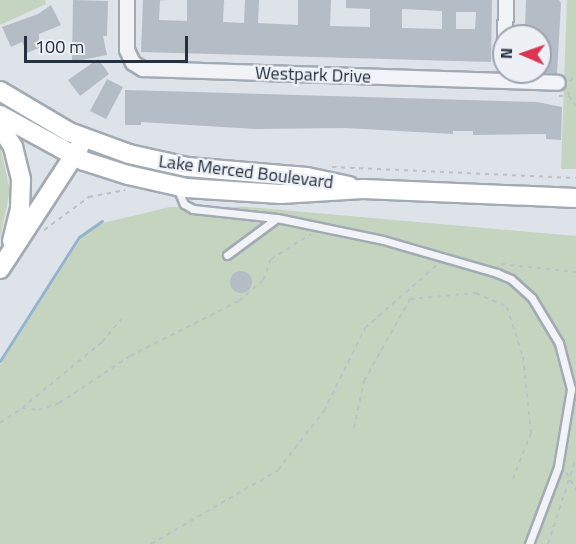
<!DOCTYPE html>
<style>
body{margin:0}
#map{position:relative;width:576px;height:544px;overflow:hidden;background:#dde3e9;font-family:"Titillium Web",sans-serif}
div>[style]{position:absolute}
.green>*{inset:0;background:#c4d4be}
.stream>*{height:3px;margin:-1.5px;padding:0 1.5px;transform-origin:1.5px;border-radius:1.5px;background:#94b3cd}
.building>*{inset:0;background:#b4bcc6}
.round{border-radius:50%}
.path>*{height:2px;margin-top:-1px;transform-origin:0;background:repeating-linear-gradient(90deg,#bcc1c8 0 4.5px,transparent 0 9px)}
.roads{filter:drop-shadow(2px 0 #a2aab3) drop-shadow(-2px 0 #a2aab3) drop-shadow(0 2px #a2aab3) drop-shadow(0 -2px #a2aab3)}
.lane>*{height:7px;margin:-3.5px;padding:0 3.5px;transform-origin:3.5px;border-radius:3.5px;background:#f1f3f7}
.street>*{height:14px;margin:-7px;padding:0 7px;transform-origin:7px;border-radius:7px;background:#f1f3f7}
.secondary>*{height:18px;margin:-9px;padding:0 9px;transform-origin:9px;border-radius:9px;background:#fff}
span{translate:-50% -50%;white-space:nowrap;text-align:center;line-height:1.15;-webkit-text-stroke:4.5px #edf1f6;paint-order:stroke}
.street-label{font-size:18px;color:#253141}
.north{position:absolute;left:492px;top:24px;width:60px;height:60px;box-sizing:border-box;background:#edf1f6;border:2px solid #9da4ae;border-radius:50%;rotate:272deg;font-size:16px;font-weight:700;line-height:24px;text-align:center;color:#253141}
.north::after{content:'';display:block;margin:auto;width:21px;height:27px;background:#dd3455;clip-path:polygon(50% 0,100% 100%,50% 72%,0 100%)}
.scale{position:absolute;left:24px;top:36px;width:164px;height:27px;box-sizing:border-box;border:3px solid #253141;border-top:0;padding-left:8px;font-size:18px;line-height:21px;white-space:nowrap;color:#253141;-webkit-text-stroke:4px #edf1f6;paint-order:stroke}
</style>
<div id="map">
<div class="green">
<i style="clip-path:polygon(0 0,45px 0,46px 4px,0 25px)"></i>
<i style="clip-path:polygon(567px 0,576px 0,576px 169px,561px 169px)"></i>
<i style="clip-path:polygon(0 146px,10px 191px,0 238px)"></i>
<i style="clip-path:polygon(170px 207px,247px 207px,576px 236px,576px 544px,0 544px,0 365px,84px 234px,103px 223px)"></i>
</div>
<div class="stream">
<i style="left:0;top:361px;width:147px;rotate:-57.5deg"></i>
<i style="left:79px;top:237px;width:28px;rotate:-35deg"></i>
</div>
<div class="building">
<i style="clip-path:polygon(73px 0,108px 1px,107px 36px,103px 36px,107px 55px,72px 62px)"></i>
<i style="clip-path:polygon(evenodd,143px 0,160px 0,159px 20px,187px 21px,187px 0,224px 0,223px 22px,244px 23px,245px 0,259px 0,258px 23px,298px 25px,298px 0,331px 0,330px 26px,370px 27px,370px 9px,346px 8px,346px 0,492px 0,491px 62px,141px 52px,143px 0,402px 9px,442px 11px,442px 29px,402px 28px,402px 9px,143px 0,456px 12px,476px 12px,475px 29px,456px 29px,456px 12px)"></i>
<i style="clip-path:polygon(526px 0,559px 0,561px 3px,557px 74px,540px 73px,540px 36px,531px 36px,531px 28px,525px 27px)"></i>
<i style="clip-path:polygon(51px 5px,61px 25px,39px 34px,39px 48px,27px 53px,22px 42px,11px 47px,2px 27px,38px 14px)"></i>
<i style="clip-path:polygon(98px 59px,109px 74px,80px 96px,68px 80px)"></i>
<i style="clip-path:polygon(107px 79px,123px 87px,106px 119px,90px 111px)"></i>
<i style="clip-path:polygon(125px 90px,537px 102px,562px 107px,561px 140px,546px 139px,546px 134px,473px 135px,473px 131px,453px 131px,453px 134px,345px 128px,255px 129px,141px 122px,141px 125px,125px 125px)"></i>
<i class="round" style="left:230px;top:271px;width:22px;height:22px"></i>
</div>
<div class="path">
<i style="left:570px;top:81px;width:9px;rotate:-49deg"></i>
<i style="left:559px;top:96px;width:10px"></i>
<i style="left:569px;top:96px;width:7px;rotate:-98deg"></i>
<i style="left:569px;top:96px;width:12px;rotate:55deg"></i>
<i style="left:332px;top:167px;width:244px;rotate:2.6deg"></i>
<i style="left:44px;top:230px;width:56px;rotate:-36.3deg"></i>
<i style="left:89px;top:197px;width:37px;rotate:-11deg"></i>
<i style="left:501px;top:264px;width:75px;rotate:6.1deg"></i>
<i style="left:22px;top:408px;width:104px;rotate:-39.5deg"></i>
<i style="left:102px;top:342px;width:31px;rotate:-50deg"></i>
<i style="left:0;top:423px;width:27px;rotate:-34deg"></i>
<i style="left:22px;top:408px;width:16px;rotate:7deg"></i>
<i style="left:38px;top:410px;width:22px;rotate:-18deg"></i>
<i style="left:59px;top:403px;width:85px;rotate:-33.5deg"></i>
<i style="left:130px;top:356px;width:122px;rotate:-26.8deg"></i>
<i style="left:239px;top:301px;width:32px;rotate:-41deg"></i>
<i style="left:263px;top:280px;width:22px;rotate:-69deg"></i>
<i style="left:271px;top:259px;width:47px;rotate:-32deg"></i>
<i style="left:354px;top:428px;width:48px;rotate:-78deg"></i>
<i style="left:364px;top:381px;width:94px;rotate:-60.7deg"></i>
<i style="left:410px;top:299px;width:66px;rotate:-5.2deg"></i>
<i style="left:476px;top:293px;width:34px;rotate:24deg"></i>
<i style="left:507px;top:307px;width:52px;rotate:72.3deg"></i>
<i style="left:523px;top:357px;width:76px;rotate:84deg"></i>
<i style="left:531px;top:433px;width:49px;rotate:111.4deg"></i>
<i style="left:566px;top:472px;width:21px;rotate:62deg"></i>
<i style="left:151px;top:544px;width:147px;rotate:-30.2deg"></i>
<i style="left:278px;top:470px;width:75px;rotate:-52.1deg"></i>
<i style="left:324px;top:411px;width:93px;rotate:-63.7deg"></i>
<i style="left:365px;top:328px;width:96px;rotate:-41.2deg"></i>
<i style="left:548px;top:544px;width:90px;rotate:-72deg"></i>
</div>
<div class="roads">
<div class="lane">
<i style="left:178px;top:190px;width:15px;rotate:67deg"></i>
<i style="left:184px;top:204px;width:10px;rotate:29deg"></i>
<i style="left:193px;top:209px;width:84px;rotate:6.1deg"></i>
<i style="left:277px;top:218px;width:108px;rotate:11.7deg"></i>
<i style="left:383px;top:240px;width:119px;rotate:16.1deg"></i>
<i style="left:497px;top:273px;width:15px;rotate:23deg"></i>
<i style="left:511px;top:279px;width:28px;rotate:42deg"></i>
<i style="left:532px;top:298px;width:52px;rotate:59deg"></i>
<i style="left:559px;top:343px;width:48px;rotate:75.4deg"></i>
<i style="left:571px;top:389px;width:79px;rotate:99.5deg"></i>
<i style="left:558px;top:467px;width:82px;rotate:110.6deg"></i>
<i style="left:227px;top:255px;width:62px;rotate:-36.5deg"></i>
</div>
<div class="street">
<i style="left:127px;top:0;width:50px;rotate:90deg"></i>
<i style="left:127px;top:50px;width:14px;rotate:65deg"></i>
<i style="left:133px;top:63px;width:12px;rotate:31deg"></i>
<i style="left:143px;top:69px;width:415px;rotate:1.9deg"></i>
<i style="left:505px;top:36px;width:36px;rotate:-88deg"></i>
</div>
<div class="secondary">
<i style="left:0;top:91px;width:80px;rotate:30.7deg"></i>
<i style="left:69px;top:132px;width:64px;rotate:20.1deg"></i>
<i style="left:129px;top:154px;width:59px;rotate:12.6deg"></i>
<i style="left:187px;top:167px;width:120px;rotate:4.8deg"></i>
<i style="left:307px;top:177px;width:43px;rotate:12.1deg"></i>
<i style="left:0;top:115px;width:96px;rotate:28.7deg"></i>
<i style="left:84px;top:161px;width:46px;rotate:17.7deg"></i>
<i style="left:128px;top:175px;width:59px;rotate:12.6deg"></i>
<i style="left:186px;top:188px;width:95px;rotate:3.6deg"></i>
<i style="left:281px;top:194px;width:82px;rotate:-3.5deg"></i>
<i style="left:363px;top:189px;width:213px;rotate:2.4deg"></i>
<i style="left:0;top:126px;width:25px;rotate:58deg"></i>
<i style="left:13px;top:147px;width:34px;rotate:76deg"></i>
<i style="left:21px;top:180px;width:29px;rotate:92deg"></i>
<i style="left:20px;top:209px;width:33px;rotate:104deg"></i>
<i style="left:0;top:269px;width:145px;rotate:-56.9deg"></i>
</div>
</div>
<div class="street-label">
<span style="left:313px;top:75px;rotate:2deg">Westpark Drive</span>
<span style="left:246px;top:172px;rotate:7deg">Lake Merced Boulevard</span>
</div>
<div class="north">N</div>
<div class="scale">100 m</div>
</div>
